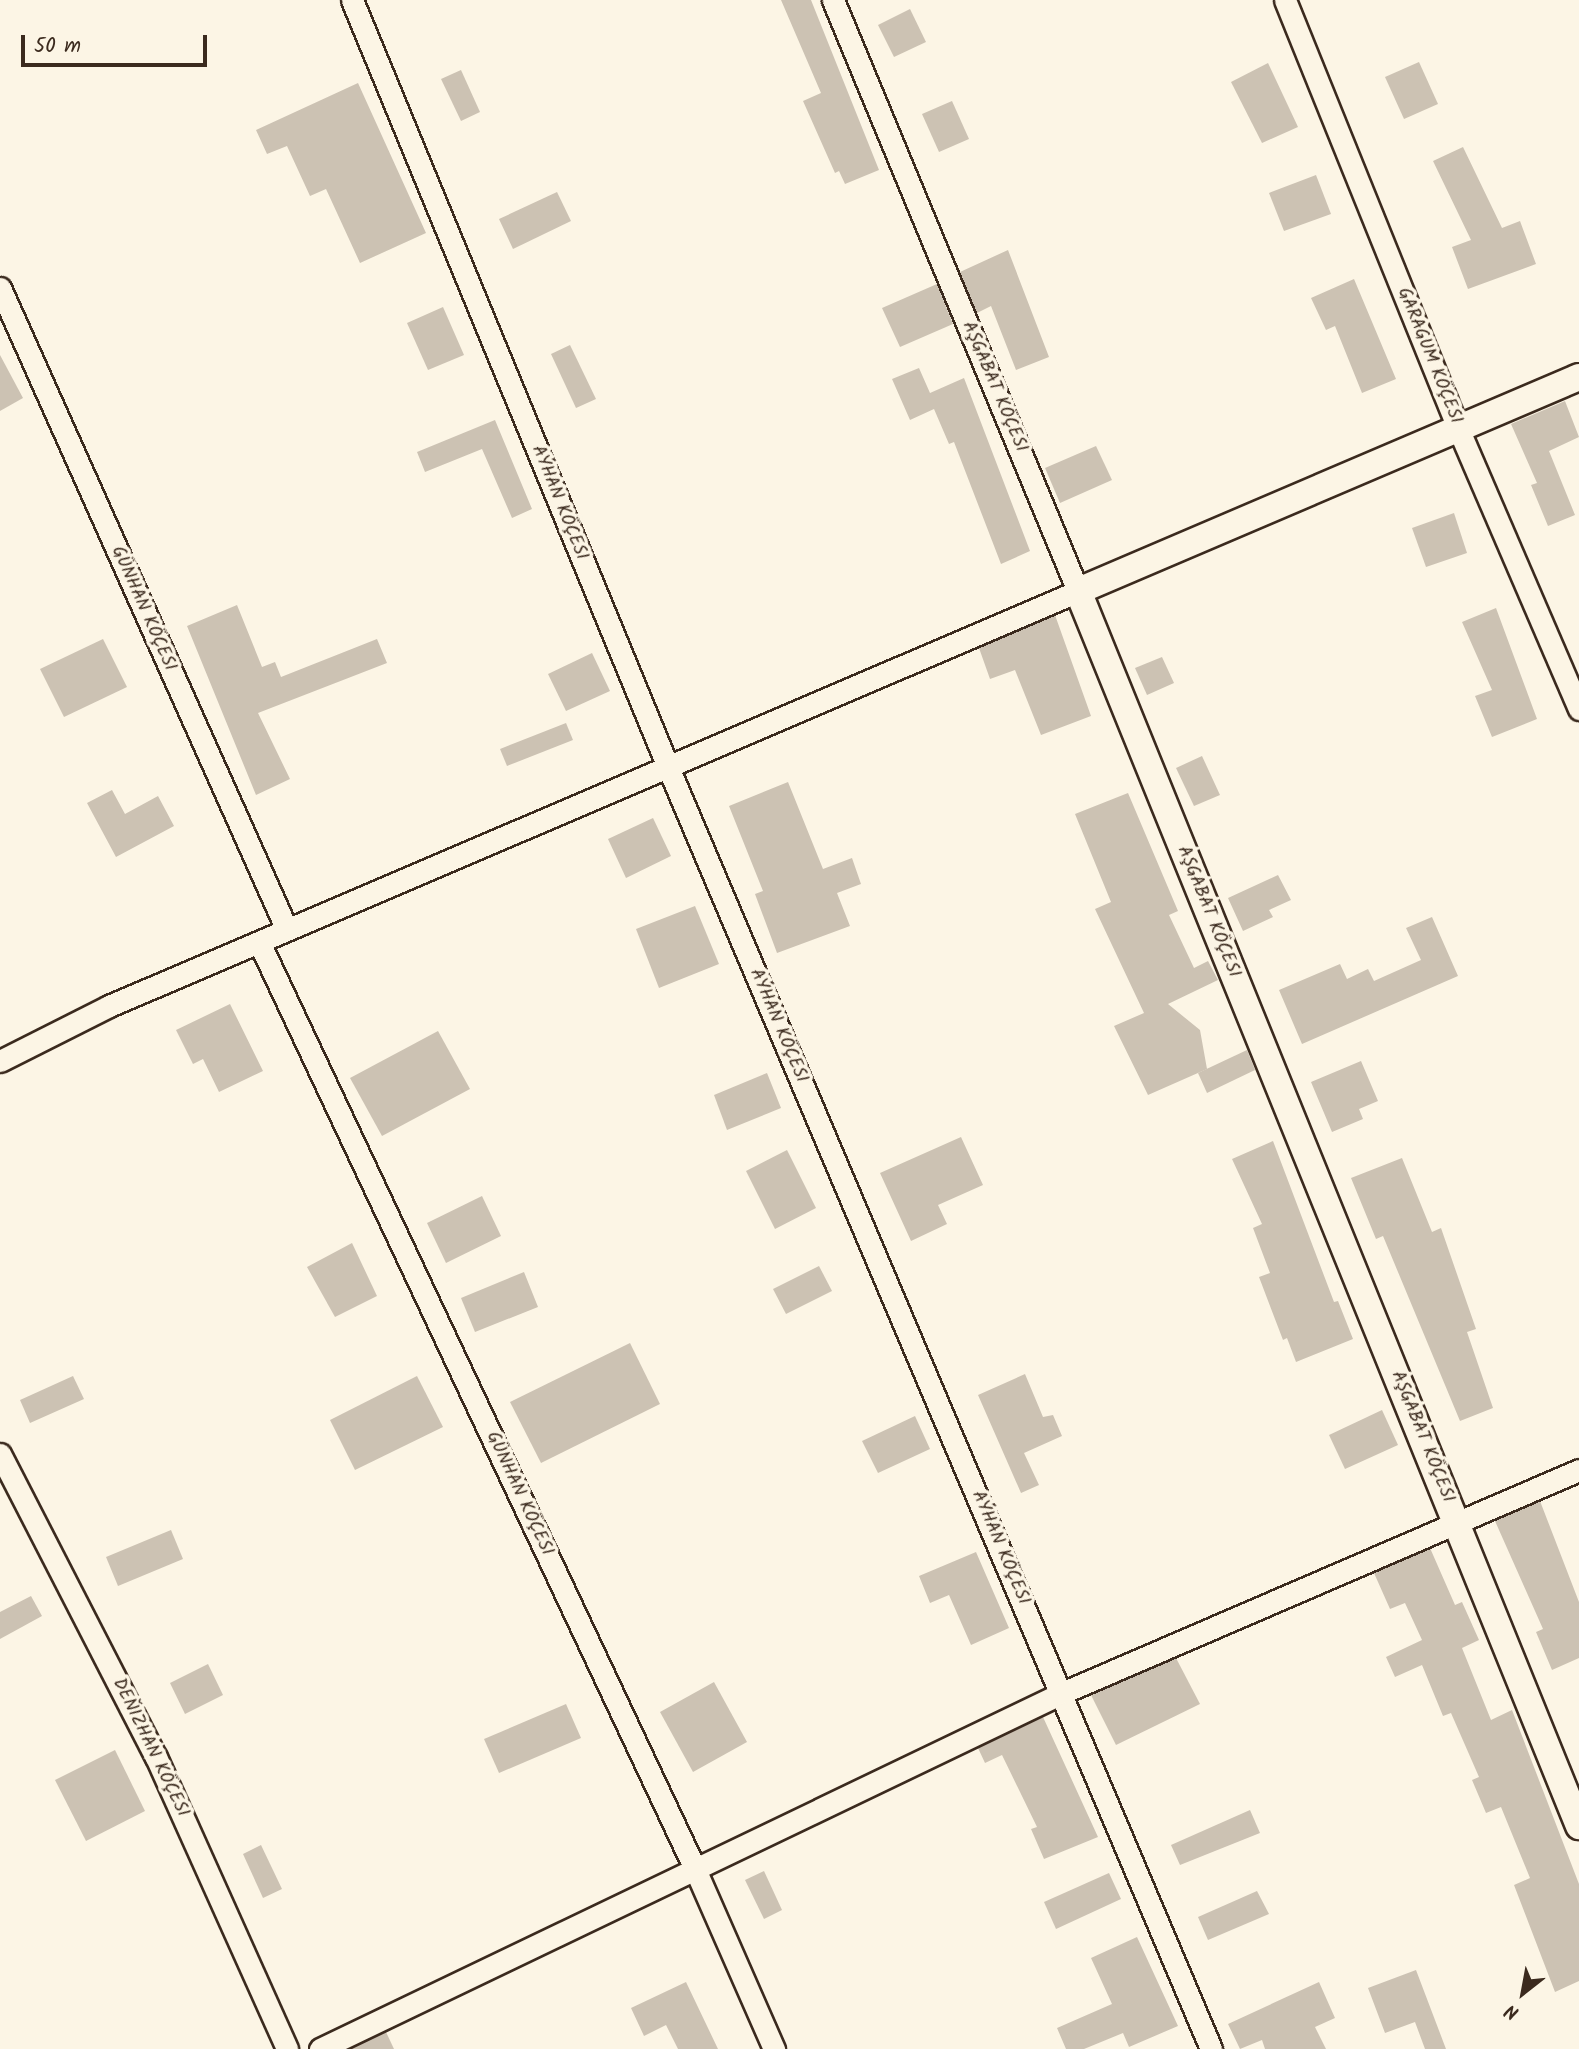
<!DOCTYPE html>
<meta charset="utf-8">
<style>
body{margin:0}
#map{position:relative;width:1579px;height:2049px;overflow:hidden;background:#fcf5e5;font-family:Kalam,sans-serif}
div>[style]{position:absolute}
.building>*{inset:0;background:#ccc2b3}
.roads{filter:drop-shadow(2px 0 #3b2a1e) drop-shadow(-2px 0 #3b2a1e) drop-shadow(0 2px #3b2a1e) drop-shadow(0 -2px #3b2a1e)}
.minor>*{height:21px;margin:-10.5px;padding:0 10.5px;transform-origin:10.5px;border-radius:10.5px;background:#fcf5e5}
.tertiary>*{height:26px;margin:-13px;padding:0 13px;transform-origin:13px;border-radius:13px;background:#fcf5e5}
span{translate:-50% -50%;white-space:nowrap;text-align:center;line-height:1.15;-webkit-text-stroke:7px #fcf5e5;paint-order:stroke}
.street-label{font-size:18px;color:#3b2a1e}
.north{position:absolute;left:1488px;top:1958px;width:70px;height:70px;-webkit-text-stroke:5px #fcf5e5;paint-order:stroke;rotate:211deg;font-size:19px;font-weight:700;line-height:28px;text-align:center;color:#3b2a1e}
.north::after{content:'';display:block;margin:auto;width:24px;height:32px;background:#3b2a1e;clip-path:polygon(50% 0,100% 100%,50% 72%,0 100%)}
.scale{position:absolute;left:21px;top:35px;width:186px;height:32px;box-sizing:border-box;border:4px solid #3b2a1e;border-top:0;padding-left:9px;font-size:21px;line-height:24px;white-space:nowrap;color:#3b2a1e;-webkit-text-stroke:5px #fcf5e5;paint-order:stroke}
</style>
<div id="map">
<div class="building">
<i style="clip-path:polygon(781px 0,811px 0,879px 170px,845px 184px,839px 171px,835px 173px,803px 101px,821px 93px)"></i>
<i style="clip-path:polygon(910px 9px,926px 42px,894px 57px,878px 25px)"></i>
<i style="clip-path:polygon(1419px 62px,1438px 104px,1404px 119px,1385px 77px)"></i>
<i style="clip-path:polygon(1268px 63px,1298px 127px,1262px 143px,1231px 82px)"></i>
<i style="clip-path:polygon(461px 70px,480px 112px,461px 121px,441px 79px)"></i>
<i style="clip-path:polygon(358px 83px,426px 233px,360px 263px,326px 189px,310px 196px,287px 146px,267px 154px,256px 130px)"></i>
<i style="clip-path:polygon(952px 101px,969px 139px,939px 152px,922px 114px)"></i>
<i style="clip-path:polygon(1463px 147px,1502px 228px,1520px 221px,1536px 264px,1468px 289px,1452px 247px,1471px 240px,1433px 161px)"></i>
<i style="clip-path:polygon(1316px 175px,1331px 214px,1284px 231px,1269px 193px)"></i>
<i style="clip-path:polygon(557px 192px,571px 221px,513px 249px,499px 219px)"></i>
<i style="clip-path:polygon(1008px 250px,1049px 357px,1016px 370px,991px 306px,977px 313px,960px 272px)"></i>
<i style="clip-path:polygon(1354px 279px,1396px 379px,1362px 393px,1335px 326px,1326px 330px,1311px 298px)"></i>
<i style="clip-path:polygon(937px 284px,953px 324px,900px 347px,882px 308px)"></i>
<i style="clip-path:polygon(443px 307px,464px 355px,428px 370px,407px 323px)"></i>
<i style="clip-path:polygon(570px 345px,596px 399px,576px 408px,551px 354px)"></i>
<i style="clip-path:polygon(0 355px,23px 398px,0 411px)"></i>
<i style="clip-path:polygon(919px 368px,930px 393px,964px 378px,1030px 551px,1001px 564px,954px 442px,949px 444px,934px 409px,910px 420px,892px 379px)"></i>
<i style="clip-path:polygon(1565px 401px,1579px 437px,1549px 451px,1575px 515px,1548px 526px,1531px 485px,1537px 483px,1511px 424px)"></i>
<i style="clip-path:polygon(495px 420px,532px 509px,512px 518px,482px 449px,425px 472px,417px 452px)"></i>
<i style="clip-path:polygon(1096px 446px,1112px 480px,1060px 503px,1045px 468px)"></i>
<i style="clip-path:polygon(1454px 513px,1467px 553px,1426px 567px,1412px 528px)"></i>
<i style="clip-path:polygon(237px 605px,262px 667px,275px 662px,281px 677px,377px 639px,387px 663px,258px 713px,290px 779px,256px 795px,187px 626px)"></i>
<i style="clip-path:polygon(1496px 608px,1537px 719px,1492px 737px,1475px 696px,1492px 690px,1462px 622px)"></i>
<i style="clip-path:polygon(1055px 615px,1091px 716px,1041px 735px,1015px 670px,990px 679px,979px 648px)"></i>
<i style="clip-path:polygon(103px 639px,127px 687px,64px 717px,40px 669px)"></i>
<i style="clip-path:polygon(592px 653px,610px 691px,566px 711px,548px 674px)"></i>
<i style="clip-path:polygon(1162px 657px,1174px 683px,1147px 695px,1135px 668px)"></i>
<i style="clip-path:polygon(566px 723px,573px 740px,507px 766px,500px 749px)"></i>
<i style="clip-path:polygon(1202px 756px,1220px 795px,1194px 806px,1176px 768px)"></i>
<i style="clip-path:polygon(788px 782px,823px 869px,852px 858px,861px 884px,837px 893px,850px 926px,777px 953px,755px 894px,763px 891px,729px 806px)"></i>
<i style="clip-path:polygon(112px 790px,125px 814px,158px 796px,174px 826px,116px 857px,87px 803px)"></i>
<i style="clip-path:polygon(1128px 793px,1178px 911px,1169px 915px,1194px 968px,1208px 961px,1218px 980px,1168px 1004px,1200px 1030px,1207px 1069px,1148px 1095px,1114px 1026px,1144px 1013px,1095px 909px,1111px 902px,1075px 814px)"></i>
<i style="clip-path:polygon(653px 818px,671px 856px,626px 878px,608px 839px)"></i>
<i style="clip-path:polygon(1278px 875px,1291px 900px,1269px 910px,1273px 917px,1243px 931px,1228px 898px)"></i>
<i style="clip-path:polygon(695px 906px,719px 964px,659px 988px,636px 929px)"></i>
<i style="clip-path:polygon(1432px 917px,1458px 976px,1302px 1044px,1279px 990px,1340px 964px,1347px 979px,1368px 969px,1374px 981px,1421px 960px,1406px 928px)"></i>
<i style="clip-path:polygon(230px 1004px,263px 1071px,219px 1092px,203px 1059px,193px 1064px,176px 1030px)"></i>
<i style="clip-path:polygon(438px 1031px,470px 1089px,382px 1136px,350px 1078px)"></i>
<i style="clip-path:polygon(1247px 1050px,1255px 1070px,1207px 1093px,1198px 1073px)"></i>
<i style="clip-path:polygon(1361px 1061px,1378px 1101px,1359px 1109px,1363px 1119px,1332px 1132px,1311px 1082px)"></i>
<i style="clip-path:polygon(767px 1073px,781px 1108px,727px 1130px,714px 1095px)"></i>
<i style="clip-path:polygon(961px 1137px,983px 1185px,938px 1205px,947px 1224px,911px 1241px,880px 1173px)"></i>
<i style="clip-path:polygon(1273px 1141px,1334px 1302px,1338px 1301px,1353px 1339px,1296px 1362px,1287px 1338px,1283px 1340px,1259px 1277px,1270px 1273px,1253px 1228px,1262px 1224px,1232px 1159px)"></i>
<i style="clip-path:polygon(787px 1150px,816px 1208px,775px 1229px,746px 1171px)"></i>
<i style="clip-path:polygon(1402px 1158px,1432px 1232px,1441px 1228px,1476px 1329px,1467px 1332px,1493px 1408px,1460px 1421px,1383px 1236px,1376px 1239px,1351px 1178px)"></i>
<i style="clip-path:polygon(482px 1196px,501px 1236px,446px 1263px,427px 1223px)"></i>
<i style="clip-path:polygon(352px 1243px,377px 1296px,335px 1317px,307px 1267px)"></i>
<i style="clip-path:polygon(819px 1266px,832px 1291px,786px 1314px,773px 1289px)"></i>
<i style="clip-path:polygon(524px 1272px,538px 1307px,475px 1332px,461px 1298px)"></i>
<i style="clip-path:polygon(630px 1343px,660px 1404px,541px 1463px,510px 1402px)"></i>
<i style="clip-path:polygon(1025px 1374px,1043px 1417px,1053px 1415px,1062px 1436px,1024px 1453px,1039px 1485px,1021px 1493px,978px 1395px)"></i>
<i style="clip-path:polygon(73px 1376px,84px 1399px,30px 1423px,20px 1400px)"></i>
<i style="clip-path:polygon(417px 1376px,443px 1427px,355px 1470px,330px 1420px)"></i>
<i style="clip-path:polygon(1382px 1410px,1398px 1445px,1345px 1469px,1329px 1435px)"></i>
<i style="clip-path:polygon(915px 1416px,930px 1449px,878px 1473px,862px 1441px)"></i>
<i style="clip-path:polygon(1540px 1501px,1579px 1602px,1579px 1658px,1552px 1670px,1536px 1632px,1543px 1629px,1495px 1521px)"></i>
<i style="clip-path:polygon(171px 1530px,183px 1559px,118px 1586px,106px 1557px)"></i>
<i style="clip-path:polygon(1430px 1548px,1455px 1605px,1462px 1602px,1479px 1640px,1462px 1648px,1491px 1720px,1512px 1710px,1579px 1884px,1579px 1981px,1555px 1992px,1514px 1885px,1530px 1878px,1501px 1807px,1486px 1813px,1472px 1780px,1479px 1777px,1451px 1713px,1443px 1716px,1422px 1665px,1395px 1677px,1386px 1657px,1422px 1640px,1405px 1603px,1390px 1609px,1374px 1573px)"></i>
<i style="clip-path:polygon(976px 1552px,1009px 1628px,971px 1645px,949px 1595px,930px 1603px,919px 1576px)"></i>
<i style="clip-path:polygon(31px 1596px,42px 1616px,0 1639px,0 1612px)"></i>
<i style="clip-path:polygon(1176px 1658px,1200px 1704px,1116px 1745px,1091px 1695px)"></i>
<i style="clip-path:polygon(208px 1664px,223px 1695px,185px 1714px,170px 1683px)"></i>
<i style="clip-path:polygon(714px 1682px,747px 1742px,693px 1772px,660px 1712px)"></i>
<i style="clip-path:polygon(566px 1704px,581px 1738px,499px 1773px,484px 1739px)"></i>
<i style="clip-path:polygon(1043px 1717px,1098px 1837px,1044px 1859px,1031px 1829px,1037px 1827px,1002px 1755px,985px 1763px,978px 1748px)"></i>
<i style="clip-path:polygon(115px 1750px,145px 1811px,86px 1841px,55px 1780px)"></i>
<i style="clip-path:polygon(1250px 1810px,1260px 1833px,1180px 1865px,1171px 1845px)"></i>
<i style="clip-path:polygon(261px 1845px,282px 1889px,263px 1898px,243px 1854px)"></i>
<i style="clip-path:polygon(764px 1871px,782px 1910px,764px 1919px,745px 1880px)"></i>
<i style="clip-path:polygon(1109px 1873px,1121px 1899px,1056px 1929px,1044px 1902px)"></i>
<i style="clip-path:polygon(1257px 1891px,1269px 1914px,1208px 1940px,1198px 1917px)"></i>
<i style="clip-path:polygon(1137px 1937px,1178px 2026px,1129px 2047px,1123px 2033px,1084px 2049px,1066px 2049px,1057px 2028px,1112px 2004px,1091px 1958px)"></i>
<i style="clip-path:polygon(1416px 1970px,1446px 2049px,1425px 2049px,1415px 2022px,1385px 2033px,1368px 1988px)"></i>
<i style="clip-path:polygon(686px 1982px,718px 2049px,678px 2049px,666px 2025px,644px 2036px,631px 2008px)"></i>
<i style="clip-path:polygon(1319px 1982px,1335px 2018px,1315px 2027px,1326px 2049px,1265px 2049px,1262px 2040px,1240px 2049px,1228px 2024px)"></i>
<i style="clip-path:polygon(386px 2032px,394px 2049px,350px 2049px)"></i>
</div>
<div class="roads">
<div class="minor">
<i style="left:352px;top:0;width:830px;rotate:67.61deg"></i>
<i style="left:668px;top:767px;width:1392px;rotate:67.04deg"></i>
<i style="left:1285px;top:0;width:462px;rotate:68deg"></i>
<i style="left:1458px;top:428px;width:306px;rotate:66.7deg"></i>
<i style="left:0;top:288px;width:703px;rotate:65.91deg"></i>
<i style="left:259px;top:942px;width:1024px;rotate:64.81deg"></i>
<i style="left:695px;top:1869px;width:197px;rotate:66.3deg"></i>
<i style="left:0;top:1061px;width:122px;rotate:-26.8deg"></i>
<i style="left:109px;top:1006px;width:1054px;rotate:-23.18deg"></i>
<i style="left:1078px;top:591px;width:640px;rotate:-112.52deg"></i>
<i style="left:0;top:1454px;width:341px;rotate:62.8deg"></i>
<i style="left:156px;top:1757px;width:320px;rotate:65.8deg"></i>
<i style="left:320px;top:2049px;width:823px;rotate:-25.63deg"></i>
<i style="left:1062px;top:1693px;width:563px;rotate:-23.33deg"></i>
</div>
<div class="tertiary">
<i style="left:1579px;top:377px;width:545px;rotate:156.87deg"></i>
<i style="left:1078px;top:591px;width:1333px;rotate:67.92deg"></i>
</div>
</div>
<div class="street-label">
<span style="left:1429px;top:356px;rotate:68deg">GARAGUM KÖÇESI</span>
<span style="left:994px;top:387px;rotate:67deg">AŞGABAT KÖÇESI</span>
<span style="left:559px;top:503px;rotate:68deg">AÝHAN KÖÇESI</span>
<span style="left:143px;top:609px;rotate:66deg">GÜNHAN KÖÇESI</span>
<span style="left:1208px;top:912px;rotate:68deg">AŞGABAT KÖÇESI</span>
<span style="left:778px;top:1026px;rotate:67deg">AÝHAN KÖÇESI</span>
<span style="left:1422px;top:1437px;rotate:68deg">AŞGABAT KÖÇESI</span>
<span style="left:519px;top:1494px;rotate:65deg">GÜNHAN KÖÇESI</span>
<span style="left:1000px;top:1548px;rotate:67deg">AÝHAN KÖÇESI</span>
<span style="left:150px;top:1748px;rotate:64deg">DEŇIZHAN KÖÇESI</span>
</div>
<div class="north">N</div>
<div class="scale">50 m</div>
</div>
